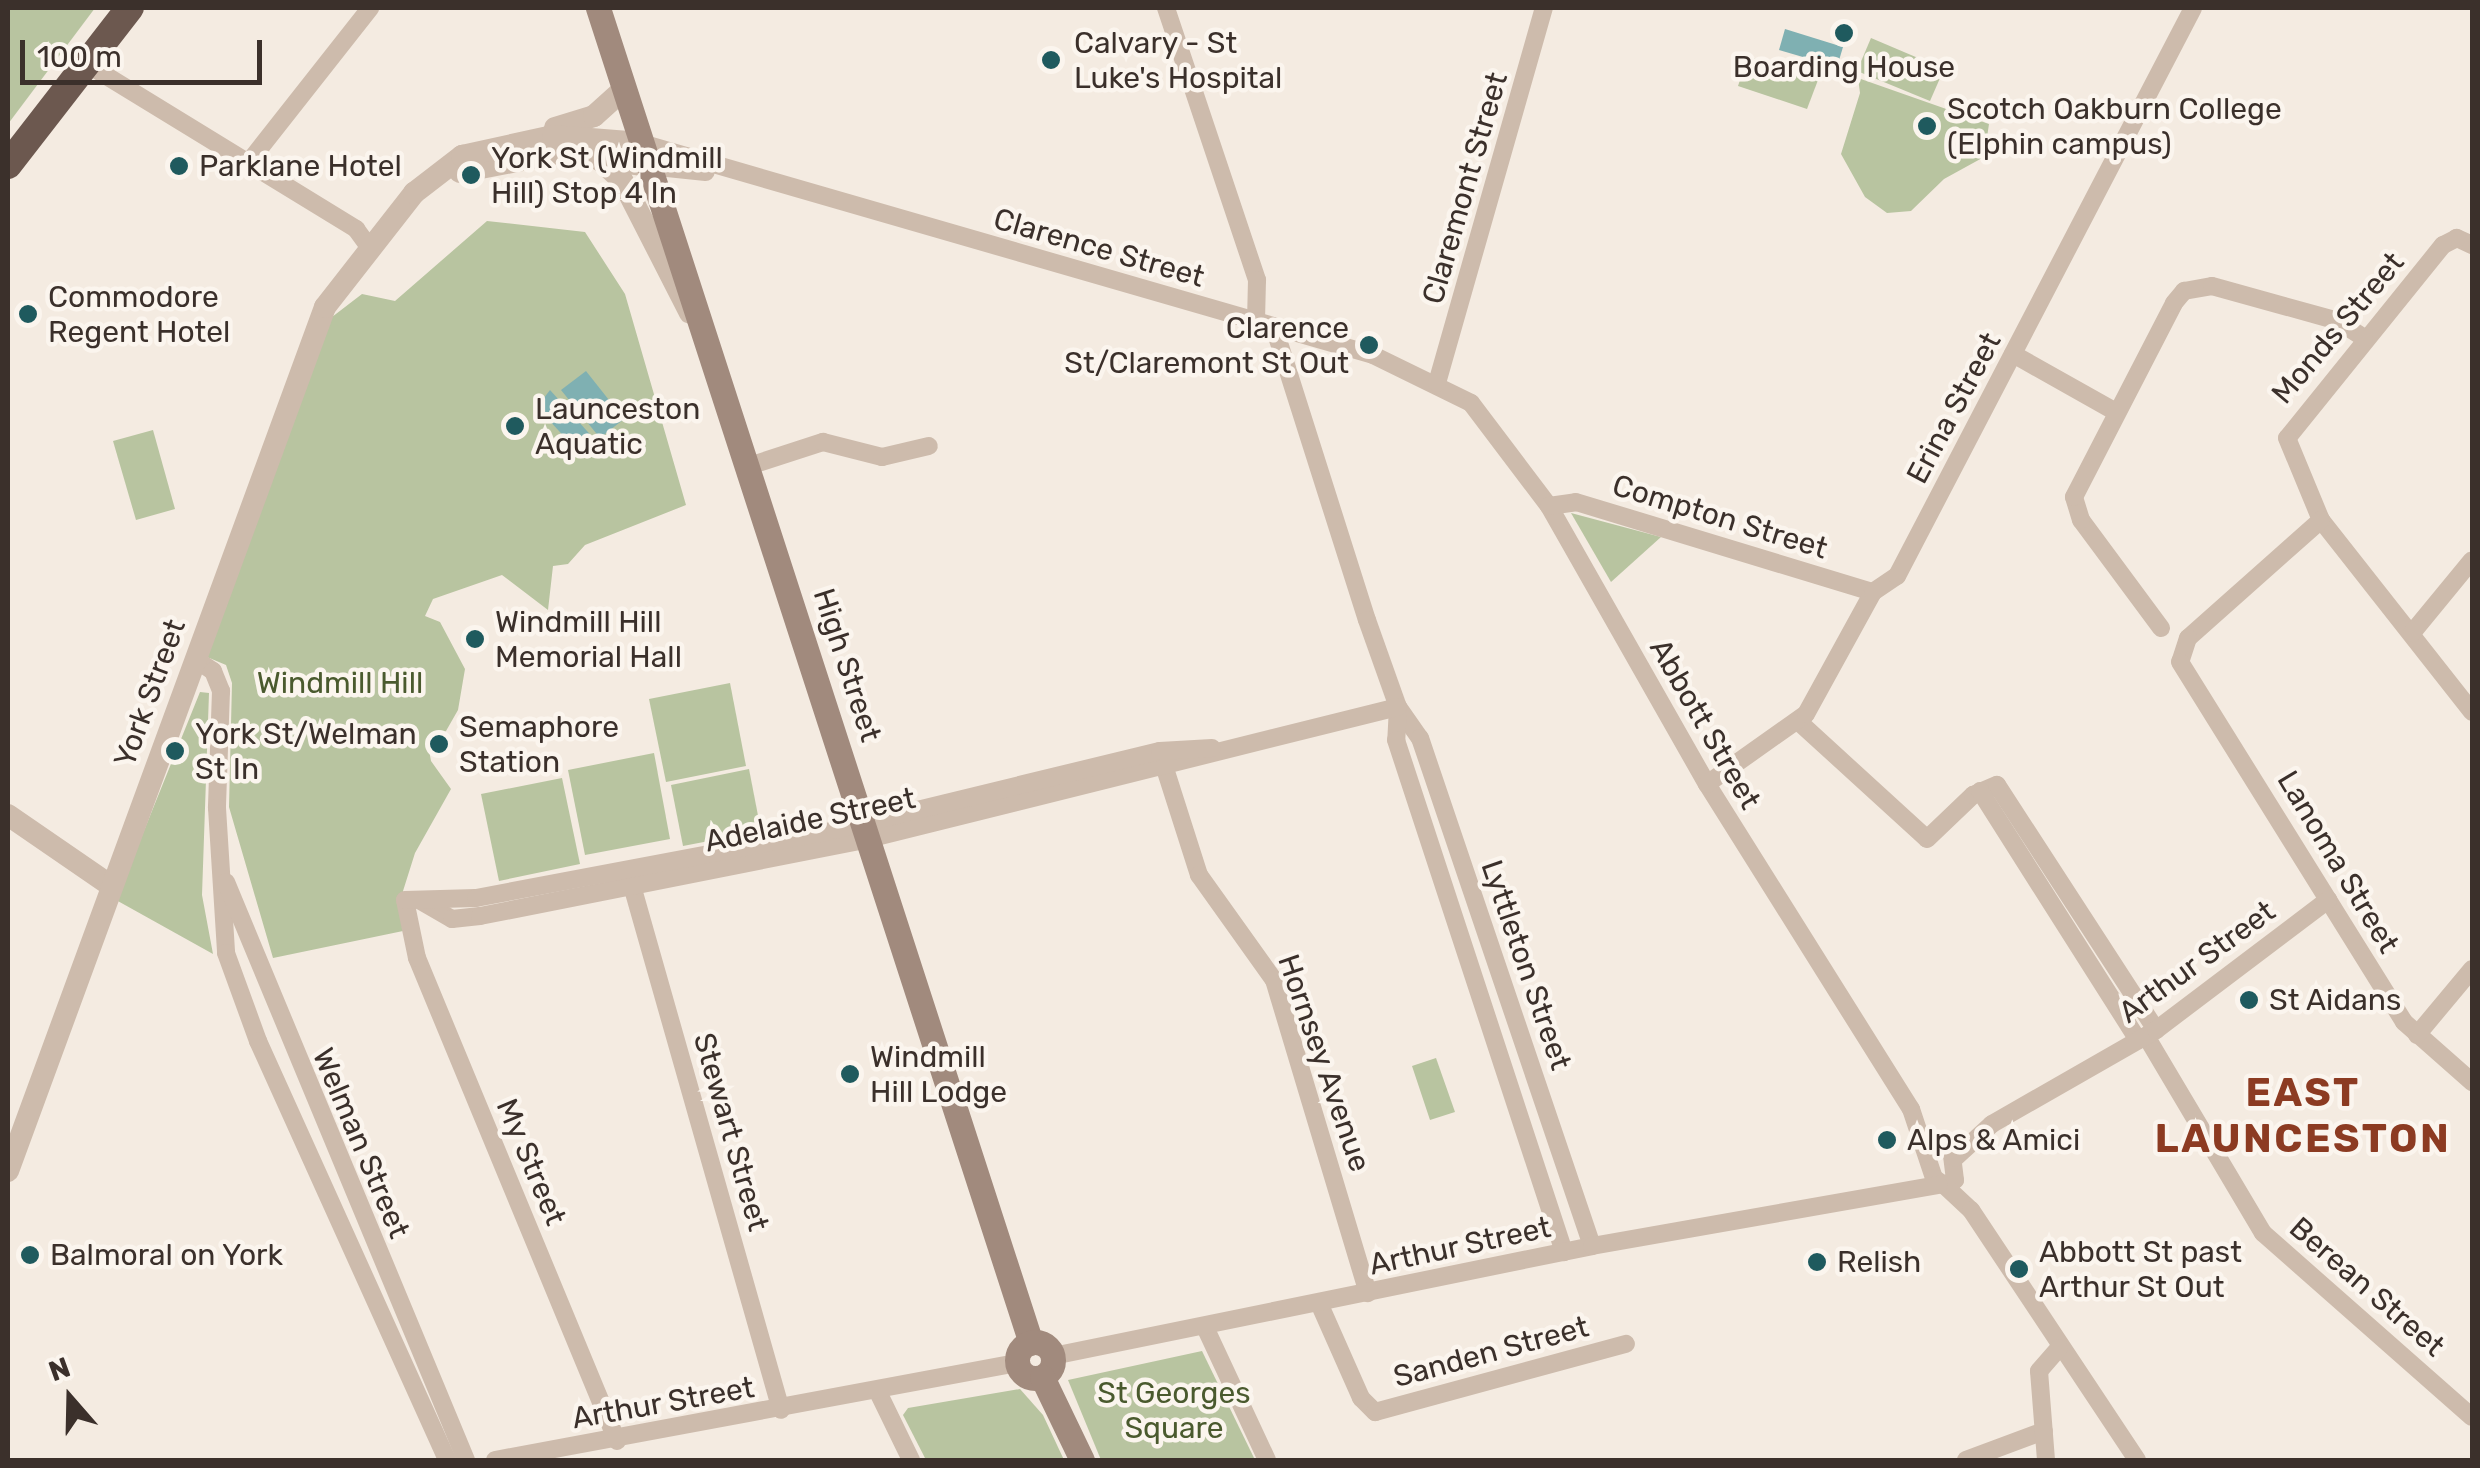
<!DOCTYPE html>
<style>
body{margin:0}
#map{position:relative;width:2480px;height:1468px;overflow:hidden;background:#f4ebe1;font-family:Rubik,sans-serif}
div>[style]{position:absolute}
.green>*{inset:0;background:#b8c4a0}
.water>*{inset:0;background:#7fb0b2}
.minor>*{height:18px;margin:-9px;padding:0 9px;transform-origin:9px;border-radius:9px;background:#cdbbac}
.tertiary>*{height:22px;margin:-11px;padding:0 11px;transform-origin:11px;border-radius:11px;background:#cdbbac}
.secondary>*{height:25px;margin:-12.5px;padding:0 12.5px;transform-origin:12.5px;border-radius:12.5px;background:#a18a7d}
.secondary>.ring{margin:-12.5px;padding:0;box-sizing:content-box;background:none;border:25px solid #a18a7d;border-radius:50%}
.trunk>*{height:28px;margin:-14px;padding:0 14px;transform-origin:14px;border-radius:14px;background:#6c584f}
.dots>*{width:28px;height:28px;translate:-50% -50%;box-sizing:border-box;border:5px solid #fbf5ee;border-radius:50%}
span{translate:-50% -50%;white-space:nowrap;text-align:center;line-height:1.15;-webkit-text-stroke:9px #fbf5ee;paint-order:stroke}
.poi-label{font-size:30px;color:#3b302b}
.left{translate:0 -50%;text-align:left}
.right{translate:-100% -50%;text-align:right}
.street-label{font-size:30px;color:#3b302b}
.park-label{font-size:30px;color:#4a5a2e}
.district-label{font-size:40px;color:#8c3b22;font-weight:700;letter-spacing:2.5px}
.frame{position:absolute;inset:0;border:10px solid #3b302b;pointer-events:none}
.north{position:absolute;left:20px;top:1348px;width:100px;height:100px;-webkit-text-stroke:8px #fbf5ee;paint-order:stroke;rotate:340deg;font-size:28px;font-weight:700;line-height:40px;text-align:center;color:#3b302b}
.north::after{content:'';display:block;margin:auto;width:35px;height:45px;background:#3b302b;clip-path:polygon(50% 0,100% 100%,50% 72%,0 100%)}
.scale{position:absolute;left:20px;top:40px;width:242px;height:45px;box-sizing:border-box;border:5px solid #3b302b;border-top:0;padding-left:12px;font-size:30px;line-height:35px;white-space:nowrap;color:#3b302b;-webkit-text-stroke:8px #fbf5ee;paint-order:stroke}
</style>
<div id="map">
<div class="green">
<i style="clip-path:polygon(8px 8px,95px 8px,8px 124px)"></i>
<i style="clip-path:polygon(1871px 38px,1944px 69px,1930px 101px,1857px 71px)"></i>
<i style="clip-path:polygon(1748px 56px,1818px 80px,1807px 109px,1738px 86px)"></i>
<i style="clip-path:polygon(1858px 78px,1989px 124px,1984px 157px,1944px 179px,1911px 211px,1887px 213px,1865px 197px,1841px 154px,1860px 93px)"></i>
<i style="clip-path:polygon(487px 221px,585px 232px,625px 294px,686px 505px,585px 545px,568px 564px,553px 566px,548px 610px,502px 575px,433px 599px,425px 616px,440px 622px,465px 669px,458px 710px,446px 731px,428px 744px,431px 761px,451px 789px,415px 853px,403px 891px,403px 931px,273px 958px,229px 807px,232px 683px,226px 665px,207px 657px,332px 317px,362px 294px,395px 301px)"></i>
<i style="clip-path:polygon(153px 430px,175px 509px,136px 520px,113px 441px)"></i>
<i style="clip-path:polygon(1571px 513px,1661px 537px,1611px 582px)"></i>
<i style="clip-path:polygon(730px 683px,746px 766px,666px 782px,649px 699px)"></i>
<i style="clip-path:polygon(200px 692px,209px 693px,202px 895px,213px 954px,116px 900px)"></i>
<i style="clip-path:polygon(654px 753px,670px 839px,585px 855px,568px 770px)"></i>
<i style="clip-path:polygon(749px 769px,761px 831px,683px 846px,671px 785px)"></i>
<i style="clip-path:polygon(562px 778px,580px 864px,499px 881px,481px 794px)"></i>
<i style="clip-path:polygon(1436px 1058px,1455px 1112px,1430px 1120px,1412px 1066px)"></i>
<i style="clip-path:polygon(1202px 1351px,1255px 1460px,1101px 1460px,1068px 1380px)"></i>
<i style="clip-path:polygon(1020px 1389px,1043px 1415px,1064px 1460px,926px 1460px,903px 1415px,908px 1408px)"></i>
</div>
<div class="water">
<i style="clip-path:polygon(1785px 29px,1843px 47px,1837px 67px,1779px 50px)"></i>
<i style="clip-path:polygon(586px 371px,624px 419px,600px 438px,561px 390px)"></i>
<i style="clip-path:polygon(550px 390px,596px 441px,580px 454px,537px 407px)"></i>
</div>
<div class="minor">
<i style="left:1166px;top:8px;width:287px;rotate:71.5deg"></i>
<i style="left:1257px;top:280px;width:41px;rotate:91.4deg"></i>
<i style="left:87px;top:64px;width:316px;rotate:31.5deg"></i>
<i style="left:356px;top:229px;width:22px;rotate:54deg"></i>
<i style="left:641px;top:143px;width:762px;rotate:16.15deg"></i>
<i style="left:1373px;top:355px;width:109px;rotate:26.1deg"></i>
<i style="left:1471px;top:403px;width:129px;rotate:52.9deg"></i>
<i style="left:1549px;top:506px;width:320px;rotate:60.4deg"></i>
<i style="left:1707px;top:784px;width:384px;rotate:57.9deg"></i>
<i style="left:1911px;top:1109px;width:73px;rotate:71.6deg"></i>
<i style="left:1934px;top:1178px;width:12px;rotate:35deg"></i>
<i style="left:1944px;top:1185px;width:12px;rotate:-24deg"></i>
<i style="left:1955px;top:1180px;width:38px;rotate:-97deg"></i>
<i style="left:1950px;top:1142px;width:14px;rotate:-168deg"></i>
<i style="left:1936px;top:1139px;width:17px;rotate:114deg"></i>
<i style="left:249px;top:162px;width:196px;rotate:-51.8deg"></i>
<i style="left:648px;top:166px;width:58px;rotate:5.9deg"></i>
<i style="left:2472px;top:245px;width:17px;rotate:-155deg"></i>
<i style="left:2457px;top:238px;width:16px;rotate:153deg"></i>
<i style="left:2443px;top:245px;width:248px;rotate:128.9deg"></i>
<i style="left:2287px;top:438px;width:89px;rotate:67.5deg"></i>
<i style="left:2321px;top:520px;width:244px;rotate:51.8deg"></i>
<i style="left:1274px;top:327px;width:307px;rotate:72.4deg"></i>
<i style="left:1367px;top:620px;width:92px;rotate:70.4deg"></i>
<i style="left:1398px;top:707px;width:38px;rotate:55deg"></i>
<i style="left:1420px;top:738px;width:536px;rotate:71.29deg"></i>
<i style="left:2013px;top:354px;width:118px;rotate:29.4deg"></i>
<i style="left:1437px;top:383px;width:390px;rotate:-74.1deg"></i>
<i style="left:749px;top:466px;width:78px;rotate:-18deg"></i>
<i style="left:823px;top:442px;width:61px;rotate:14.3deg"></i>
<i style="left:882px;top:457px;width:48px;rotate:-13.2deg"></i>
<i style="left:1549px;top:506px;width:27px;rotate:-8deg"></i>
<i style="left:1576px;top:502px;width:310px;rotate:16.9deg"></i>
<i style="left:2321px;top:520px;width:178px;rotate:138.4deg"></i>
<i style="left:2188px;top:638px;width:25px;rotate:108deg"></i>
<i style="left:2180px;top:662px;width:424px;rotate:58.1deg"></i>
<i style="left:2404px;top:1022px;width:91px;rotate:41.4deg"></i>
<i style="left:2161px;top:628px;width:134px;rotate:-126.5deg"></i>
<i style="left:2081px;top:520px;width:24px;rotate:-107deg"></i>
<i style="left:2074px;top:497px;width:218px;rotate:-62.7deg"></i>
<i style="left:2174px;top:303px;width:16px;rotate:-50deg"></i>
<i style="left:2184px;top:291px;width:28px;rotate:-10deg"></i>
<i style="left:2212px;top:286px;width:131px;rotate:15.5deg"></i>
<i style="left:2338px;top:321px;width:31px;rotate:33deg"></i>
<i style="left:2412px;top:633px;width:94px;rotate:-50.6deg"></i>
<i style="left:195px;top:659px;width:22px;rotate:34deg"></i>
<i style="left:213px;top:671px;width:22px;rotate:68deg"></i>
<i style="left:221px;top:691px;width:117px;rotate:92deg"></i>
<i style="left:217px;top:808px;width:145px;rotate:86.4deg"></i>
<i style="left:226px;top:953px;width:94px;rotate:70deg"></i>
<i style="left:258px;top:1041px;width:460px;rotate:65.7deg"></i>
<i style="left:1398px;top:707px;width:33px;rotate:93deg"></i>
<i style="left:1396px;top:740px;width:539px;rotate:71.83deg"></i>
<i style="left:1799px;top:722px;width:173px;rotate:42.4deg"></i>
<i style="left:1927px;top:839px;width:64px;rotate:-43.7deg"></i>
<i style="left:1973px;top:795px;width:26px;rotate:-23deg"></i>
<i style="left:1997px;top:785px;width:292px;rotate:57deg"></i>
<i style="left:1161px;top:756px;width:125px;rotate:72.3deg"></i>
<i style="left:1199px;top:875px;width:129px;rotate:54.5deg"></i>
<i style="left:1274px;top:980px;width:327px;rotate:73.3deg"></i>
<i style="left:1707px;top:784px;width:121px;rotate:-35.3deg"></i>
<i style="left:1806px;top:714px;width:139px;rotate:-61.2deg"></i>
<i style="left:1873px;top:592px;width:29px;rotate:-34deg"></i>
<i style="left:1897px;top:576px;width:640px;rotate:-62.47deg"></i>
<i style="left:1980px;top:791px;width:295px;rotate:57.6deg"></i>
<i style="left:629px;top:875px;width:556px;rotate:74.14deg"></i>
<i style="left:226px;top:882px;width:626px;rotate:67.45deg"></i>
<i style="left:419px;top:900px;width:38px;rotate:30deg"></i>
<i style="left:452px;top:919px;width:28px;rotate:-6deg"></i>
<i style="left:480px;top:916px;width:396px;rotate:-11.2deg"></i>
<i style="left:868px;top:839px;width:546px;rotate:-13.99deg"></i>
<i style="left:2417px;top:1035px;width:86px;rotate:-50.2deg"></i>
<i style="left:2146px;top:1036px;width:229px;rotate:59.3deg"></i>
<i style="left:2263px;top:1233px;width:278px;rotate:41.4deg"></i>
<i style="left:1955px;top:1158px;width:50px;rotate:-42.6deg"></i>
<i style="left:1992px;top:1124px;width:189px;rotate:-29.8deg"></i>
<i style="left:2156px;top:1030px;width:216px;rotate:-37.1deg"></i>
<i style="left:1944px;top:1185px;width:37px;rotate:43deg"></i>
<i style="left:1971px;top:1210px;width:300px;rotate:56.4deg"></i>
<i style="left:1319px;top:1303px;width:104px;rotate:66.1deg"></i>
<i style="left:1361px;top:1398px;width:20px;rotate:45deg"></i>
<i style="left:1375px;top:1412px;width:260px;rotate:-15.2deg"></i>
<i style="left:1205px;top:1327px;width:147px;rotate:65deg"></i>
<i style="left:1053px;top:1356px;width:550px;rotate:-11.53deg"></i>
<i style="left:1592px;top:1246px;width:352px;rotate:-10deg"></i>
<i style="left:878px;top:1392px;width:76px;rotate:64.1deg"></i>
<i style="left:617px;top:1441px;width:523px;rotate:-112.49deg"></i>
<i style="left:417px;top:958px;width:59px;rotate:-101.7deg"></i>
<i style="left:405px;top:900px;width:71px;rotate:-1.6deg"></i>
<i style="left:476px;top:898px;width:365px;rotate:-10.7deg"></i>
<i style="left:835px;top:830px;width:334px;rotate:-13.7deg"></i>
<i style="left:1160px;top:751px;width:52px;rotate:-3.3deg"></i>
<i style="left:495px;top:1460px;width:531px;rotate:-10.53deg"></i>
<i style="left:1966px;top:1460px;width:83px;rotate:-20.4deg"></i>
<i style="left:2046px;top:1460px;width:89px;rotate:-94.5deg"></i>
<i style="left:2039px;top:1371px;width:30px;rotate:-49deg"></i>
</div>
<div class="tertiary">
<i style="left:555px;top:128px;width:41px;rotate:-17.1deg"></i>
<i style="left:594px;top:116px;width:40px;rotate:-42deg"></i>
<i style="left:598px;top:158px;width:33px;rotate:43deg"></i>
<i style="left:622px;top:180px;width:149px;rotate:62.9deg"></i>
<i style="left:460px;top:172px;width:100px;rotate:-11deg"></i>
<i style="left:558px;top:153px;width:91px;rotate:8.2deg"></i>
<i style="left:8px;top:815px;width:124px;rotate:34.5deg"></i>
<i style="left:8px;top:1171px;width:920px;rotate:-69.85deg"></i>
<i style="left:325px;top:307px;width:145px;rotate:-52deg"></i>
<i style="left:414px;top:193px;width:61px;rotate:-37.6deg"></i>
<i style="left:462px;top:156px;width:93px;rotate:-12.4deg"></i>
<i style="left:553px;top:136px;width:88px;rotate:4.5deg"></i>
</div>
<div class="secondary">
<i style="left:598px;top:8px;width:1403px;rotate:72.03deg"></i>
<i class="ring" style="left:1017px;top:1342px;width:11px;height:11px"></i>
<i style="left:1042px;top:1377px;width:92px;rotate:64.3deg"></i>
</div>
<div class="trunk">
<i style="left:8px;top:165px;width:199px;rotate:-52.2deg"></i>
</div>
<div class="dots">
<i style="left:1844px;top:33px;background:#1f5a5e"></i>
<i style="left:1051px;top:60px;background:#1f5a5e"></i>
<i style="left:1927px;top:126px;background:#1f5a5e"></i>
<i style="left:179px;top:166px;background:#1f5a5e"></i>
<i style="left:471px;top:175px;background:#1f5a5e"></i>
<i style="left:28px;top:314px;background:#1f5a5e"></i>
<i style="left:1369px;top:345px;background:#1f5a5e"></i>
<i style="left:515px;top:426px;background:#1f5a5e"></i>
<i style="left:475px;top:639px;background:#1f5a5e"></i>
<i style="left:439px;top:744px;background:#1f5a5e"></i>
<i style="left:175px;top:751px;background:#1f5a5e"></i>
<i style="left:2249px;top:1000px;background:#1f5a5e"></i>
<i style="left:850px;top:1074px;background:#1f5a5e"></i>
<i style="left:1887px;top:1140px;background:#1f5a5e"></i>
<i style="left:30px;top:1255px;background:#1f5a5e"></i>
<i style="left:1817px;top:1262px;background:#1f5a5e"></i>
<i style="left:2019px;top:1269px;background:#1f5a5e"></i>
</div>
<div class="poi-label">
<span class="left" style="left:1074px;top:60px">Calvary - St<br>Luke's Hospital</span>
<span style="left:1844px;top:67px">Boarding House</span>
<span class="left" style="left:1947px;top:126px">Scotch Oakburn College<br>(Elphin campus)</span>
<span class="left" style="left:491px;top:175px">York St (Windmill<br>Hill) Stop 4 In</span>
<span class="left" style="left:199px;top:166px">Parklane Hotel</span>
<span class="left" style="left:48px;top:314px">Commodore<br>Regent Hotel</span>
<span class="right" style="left:1349px;top:345px">Clarence<br>St/Claremont St Out</span>
<span class="left" style="left:535px;top:426px">Launceston<br>Aquatic</span>
<span class="left" style="left:495px;top:639px">Windmill Hill<br>Memorial Hall</span>
<span class="left" style="left:459px;top:744px">Semaphore<br>Station</span>
<span class="left" style="left:195px;top:751px">York St/Welman<br>St In</span>
<span class="left" style="left:2269px;top:1000px">St Aidans</span>
<span class="left" style="left:870px;top:1074px">Windmill<br>Hill Lodge</span>
<span class="left" style="left:1907px;top:1140px">Alps &amp; Amici</span>
<span class="left" style="left:2039px;top:1269px">Abbott St past<br>Arthur St Out</span>
<span class="left" style="left:50px;top:1255px">Balmoral on York</span>
<span class="left" style="left:1837px;top:1262px">Relish</span>
</div>
<div class="street-label">
<span style="left:1465px;top:188px;rotate:-74deg">Claremont Street</span>
<span style="left:1099px;top:248px;rotate:16deg">Clarence Street</span>
<span style="left:2338px;top:328px;rotate:-50deg">Monds Street</span>
<span style="left:1954px;top:408px;rotate:-62deg">Erina Street</span>
<span style="left:1720px;top:517px;rotate:17deg">Compton Street</span>
<span style="left:847px;top:665px;rotate:72deg">High Street</span>
<span style="left:150px;top:693px;rotate:-70deg">York Street</span>
<span style="left:1705px;top:724px;rotate:60deg">Abbott Street</span>
<span style="left:810px;top:820px;rotate:-12deg">Adelaide Street</span>
<span style="left:2338px;top:862px;rotate:59deg">Lanoma Street</span>
<span style="left:2197px;top:962px;rotate:-36deg">Arthur Street</span>
<span style="left:1526px;top:965px;rotate:71deg">Lyttleton Street</span>
<span style="left:1324px;top:1063px;rotate:71deg">Hornsey Avenue</span>
<span style="left:731px;top:1132px;rotate:74deg">Stewart Street</span>
<span style="left:361px;top:1143px;rotate:67deg">Welman Street</span>
<span style="left:531px;top:1162px;rotate:67deg">My Street</span>
<span style="left:1460px;top:1246px;rotate:-12deg">Arthur Street</span>
<span style="left:2367px;top:1287px;rotate:41deg">Berean Street</span>
<span style="left:1491px;top:1352px;rotate:-15deg">Sanden Street</span>
<span style="left:663px;top:1403px;rotate:-10deg">Arthur Street</span>
</div>
<div class="park-label">
<span style="left:340px;top:683px">Windmill Hill</span>
<span style="left:1174px;top:1410px">St Georges<br>Square</span>
</div>
<div class="district-label">
<span style="left:2303px;top:1116px">EAST<br>LAUNCESTON</span>
</div>
<div class="frame"></div>
<div class="north">N</div>
<div class="scale">100 m</div>
</div>
